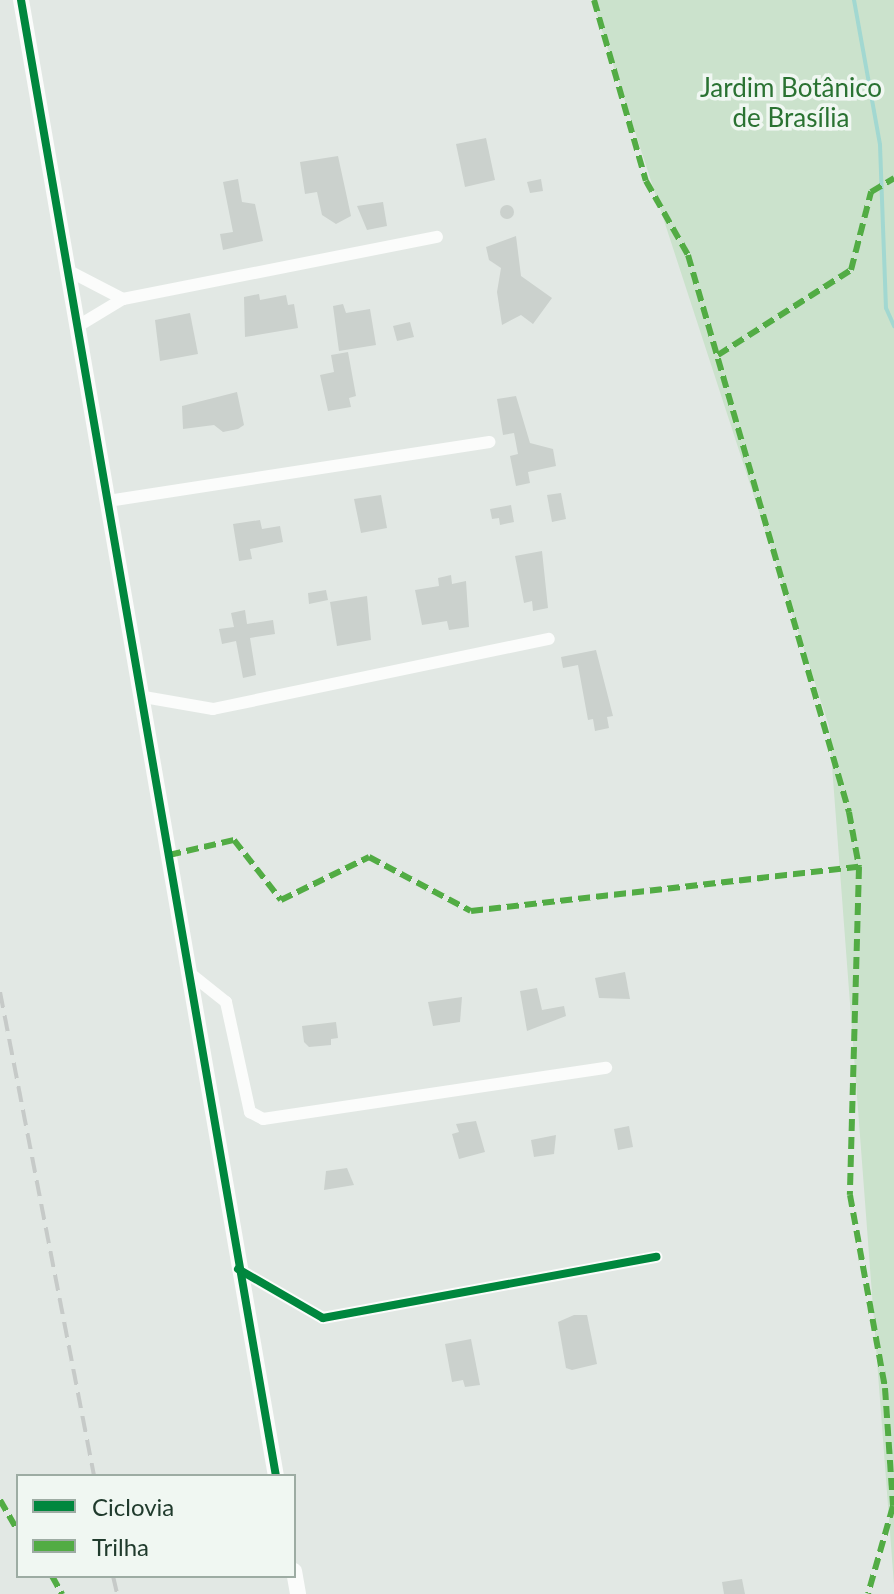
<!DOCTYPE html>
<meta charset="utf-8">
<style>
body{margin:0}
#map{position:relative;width:894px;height:1594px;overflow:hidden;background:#e2e8e4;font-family:Lato,sans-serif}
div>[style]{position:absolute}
.green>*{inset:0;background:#cbe2cc}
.stream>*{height:4px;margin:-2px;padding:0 2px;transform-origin:2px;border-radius:2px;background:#a2d8d1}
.building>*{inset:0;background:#cbd1cd}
.round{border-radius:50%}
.minor>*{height:12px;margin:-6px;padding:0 6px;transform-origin:6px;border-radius:6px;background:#fbfcfb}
.tertiary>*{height:16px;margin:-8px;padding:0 8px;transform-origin:8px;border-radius:8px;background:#fbfcfb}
.rail>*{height:4px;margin-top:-2px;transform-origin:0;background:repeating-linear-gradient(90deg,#c6cac8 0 16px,transparent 0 24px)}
.quiet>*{height:6px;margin-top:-3px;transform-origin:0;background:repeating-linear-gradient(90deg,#52ac44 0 12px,transparent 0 18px)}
.cycleway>*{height:8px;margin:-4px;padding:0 4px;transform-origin:4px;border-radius:4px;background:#00873e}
span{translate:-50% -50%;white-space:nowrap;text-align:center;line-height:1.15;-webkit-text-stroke:7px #f0f7f2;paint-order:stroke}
.park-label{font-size:26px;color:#2a7232}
.legend{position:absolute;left:16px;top:1474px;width:280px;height:104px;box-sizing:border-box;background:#f0f7f2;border:2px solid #9daca3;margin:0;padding:10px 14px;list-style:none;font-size:24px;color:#203b2d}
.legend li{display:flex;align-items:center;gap:16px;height:40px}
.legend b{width:40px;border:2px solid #9daca3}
</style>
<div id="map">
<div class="green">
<i style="clip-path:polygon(592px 0,894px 0,894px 1585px,829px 726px)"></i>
</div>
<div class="stream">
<i style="left:854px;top:0;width:147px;rotate:79.8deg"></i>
<i style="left:880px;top:145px;width:163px;rotate:87.9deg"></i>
<i style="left:886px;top:308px;width:20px;rotate:66deg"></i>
</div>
<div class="building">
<i style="clip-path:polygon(486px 138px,495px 180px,465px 187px,456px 144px)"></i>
<i style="clip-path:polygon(338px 156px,351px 216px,336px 224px,322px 215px,317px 192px,305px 194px,300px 162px)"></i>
<i style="clip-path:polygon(238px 179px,242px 202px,255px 204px,263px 241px,223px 250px,220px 234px,233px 232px,223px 182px)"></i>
<i style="clip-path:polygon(541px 179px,543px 191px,530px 193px,527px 182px)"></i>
<i style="clip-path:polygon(383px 202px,387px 226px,367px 230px,357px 206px)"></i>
<i class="round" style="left:500px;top:205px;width:14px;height:14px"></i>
<i style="clip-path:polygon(516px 236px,521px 276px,552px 298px,533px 324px,521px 315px,502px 325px,497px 292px,501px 268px,489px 260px,486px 247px)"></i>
<i style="clip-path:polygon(259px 294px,260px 300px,286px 295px,288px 305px,294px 304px,298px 328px,245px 337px,244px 297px)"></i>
<i style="clip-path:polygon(343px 304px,346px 313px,370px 309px,376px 345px,339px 351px,333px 306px)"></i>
<i style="clip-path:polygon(190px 313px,198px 354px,160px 361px,155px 320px)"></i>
<i style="clip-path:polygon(410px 322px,414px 337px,397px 341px,393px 326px)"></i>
<i style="clip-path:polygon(348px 352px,356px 396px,349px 398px,351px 407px,328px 411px,320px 375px,334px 372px,331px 355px)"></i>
<i style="clip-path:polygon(237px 392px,244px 425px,238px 429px,223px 432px,214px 425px,183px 429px,182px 406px)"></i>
<i style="clip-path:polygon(516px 396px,530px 443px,553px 449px,556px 466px,528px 472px,530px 483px,516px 486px,510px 456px,518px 454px,514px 433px,503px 435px,497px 399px)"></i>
<i style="clip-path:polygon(561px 493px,566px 519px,552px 522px,547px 495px)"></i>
<i style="clip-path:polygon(381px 495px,387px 528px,361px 533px,354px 499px)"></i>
<i style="clip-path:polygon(511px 505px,514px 522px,500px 525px,499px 518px,492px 519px,490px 509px)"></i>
<i style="clip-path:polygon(260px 520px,262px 529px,280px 526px,283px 542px,250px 549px,252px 559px,239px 561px,233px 524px)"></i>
<i style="clip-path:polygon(542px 551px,548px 608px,533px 611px,532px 601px,524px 603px,515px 556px)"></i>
<i style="clip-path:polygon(451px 575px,452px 584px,466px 581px,469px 627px,449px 630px,447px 621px,422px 625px,415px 590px,439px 586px,438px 578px)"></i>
<i style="clip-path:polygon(326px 590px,328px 600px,309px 604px,308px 593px)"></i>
<i style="clip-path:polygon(367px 596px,371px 640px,337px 646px,330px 602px)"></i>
<i style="clip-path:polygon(245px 610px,247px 624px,273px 620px,275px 634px,250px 638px,256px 675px,243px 678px,236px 641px,222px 644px,219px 629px,234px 627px,231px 613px)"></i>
<i style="clip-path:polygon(596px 650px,613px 716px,607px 717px,609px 728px,595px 731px,593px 719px,588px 720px,578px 665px,563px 668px,561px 657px)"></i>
<i style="clip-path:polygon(625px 972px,630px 999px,599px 998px,595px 978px)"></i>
<i style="clip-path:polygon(537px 988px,542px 1010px,564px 1006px,566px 1016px,527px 1031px,520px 991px)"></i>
<i style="clip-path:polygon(462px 997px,460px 1022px,433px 1026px,428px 1002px)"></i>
<i style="clip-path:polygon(336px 1022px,338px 1038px,331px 1039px,331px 1045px,309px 1047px,304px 1042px,302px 1026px)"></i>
<i style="clip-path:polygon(476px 1121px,485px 1152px,459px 1159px,452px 1134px,459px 1132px,456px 1124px)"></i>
<i style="clip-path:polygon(629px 1126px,633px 1147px,618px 1150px,614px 1129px)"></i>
<i style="clip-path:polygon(556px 1135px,554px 1154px,534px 1157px,531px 1140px)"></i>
<i style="clip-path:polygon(347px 1168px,354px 1185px,324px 1190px,326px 1171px)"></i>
<i style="clip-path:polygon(574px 1315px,587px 1315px,597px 1364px,572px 1370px,566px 1368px,558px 1322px)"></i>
<i style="clip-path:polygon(471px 1339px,480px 1385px,465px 1387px,463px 1380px,452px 1382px,445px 1344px)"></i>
<i style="clip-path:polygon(742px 1579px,745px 1594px,724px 1594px,722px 1582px)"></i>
</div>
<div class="minor">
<i style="left:69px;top:271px;width:61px;rotate:27.4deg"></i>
<i style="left:78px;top:326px;width:52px;rotate:-31deg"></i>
<i style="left:123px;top:299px;width:320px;rotate:-11.2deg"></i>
<i style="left:108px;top:501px;width:386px;rotate:-8.8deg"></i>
<i style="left:144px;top:697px;width:70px;rotate:9.9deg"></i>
<i style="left:213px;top:709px;width:343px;rotate:-11.8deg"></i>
<i style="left:187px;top:971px;width:50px;rotate:38.5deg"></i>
<i style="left:226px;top:1002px;width:113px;rotate:77.7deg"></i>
<i style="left:250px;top:1112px;width:15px;rotate:28deg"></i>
<i style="left:263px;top:1119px;width:347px;rotate:-8.5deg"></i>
<i style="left:238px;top:1269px;width:98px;rotate:30deg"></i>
<i style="left:323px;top:1318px;width:339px;rotate:-10.4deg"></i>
</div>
<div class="tertiary">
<i style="left:21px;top:0;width:1498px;rotate:80.2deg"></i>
<i style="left:294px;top:1571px;width:23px;rotate:80deg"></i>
</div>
<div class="rail">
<i style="left:0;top:992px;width:493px;rotate:79deg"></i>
<i style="left:113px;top:1576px;width:18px;rotate:77deg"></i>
</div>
<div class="quiet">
<i style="left:594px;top:0;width:188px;rotate:74deg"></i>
<i style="left:646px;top:181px;width:85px;rotate:60.4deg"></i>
<i style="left:688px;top:255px;width:580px;rotate:73.88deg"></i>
<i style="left:849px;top:812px;width:56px;rotate:79.7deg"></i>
<i style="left:859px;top:867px;width:328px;rotate:91.6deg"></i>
<i style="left:850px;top:1195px;width:196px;rotate:79.7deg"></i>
<i style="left:885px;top:1388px;width:118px;rotate:86.1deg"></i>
<i style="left:893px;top:1506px;width:91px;rotate:105.9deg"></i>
<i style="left:718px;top:355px;width:158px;rotate:-32.6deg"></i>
<i style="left:851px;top:270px;width:81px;rotate:-75.6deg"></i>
<i style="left:871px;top:192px;width:27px;rotate:-31deg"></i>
<i style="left:169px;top:855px;width:67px;rotate:-13deg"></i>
<i style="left:234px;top:840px;width:76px;rotate:51.9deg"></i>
<i style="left:281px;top:900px;width:98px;rotate:-26deg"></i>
<i style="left:369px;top:857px;width:115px;rotate:27.9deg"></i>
<i style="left:471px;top:911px;width:390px;rotate:-6.5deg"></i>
<i style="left:0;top:1500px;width:36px;rotate:60deg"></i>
<i style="left:52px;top:1576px;width:21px;rotate:61deg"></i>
</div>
<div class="cycleway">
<i style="left:21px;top:0;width:1498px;rotate:80.2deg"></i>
<i style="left:238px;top:1269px;width:98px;rotate:30deg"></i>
<i style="left:323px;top:1318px;width:339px;rotate:-10.4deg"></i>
</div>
<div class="park-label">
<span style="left:791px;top:103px">Jardim Botânico<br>de Brasília</span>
</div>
<ul class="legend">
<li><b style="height:10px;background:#00873e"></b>Ciclovia</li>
<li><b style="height:10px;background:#52ac44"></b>Trilha</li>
</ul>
</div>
